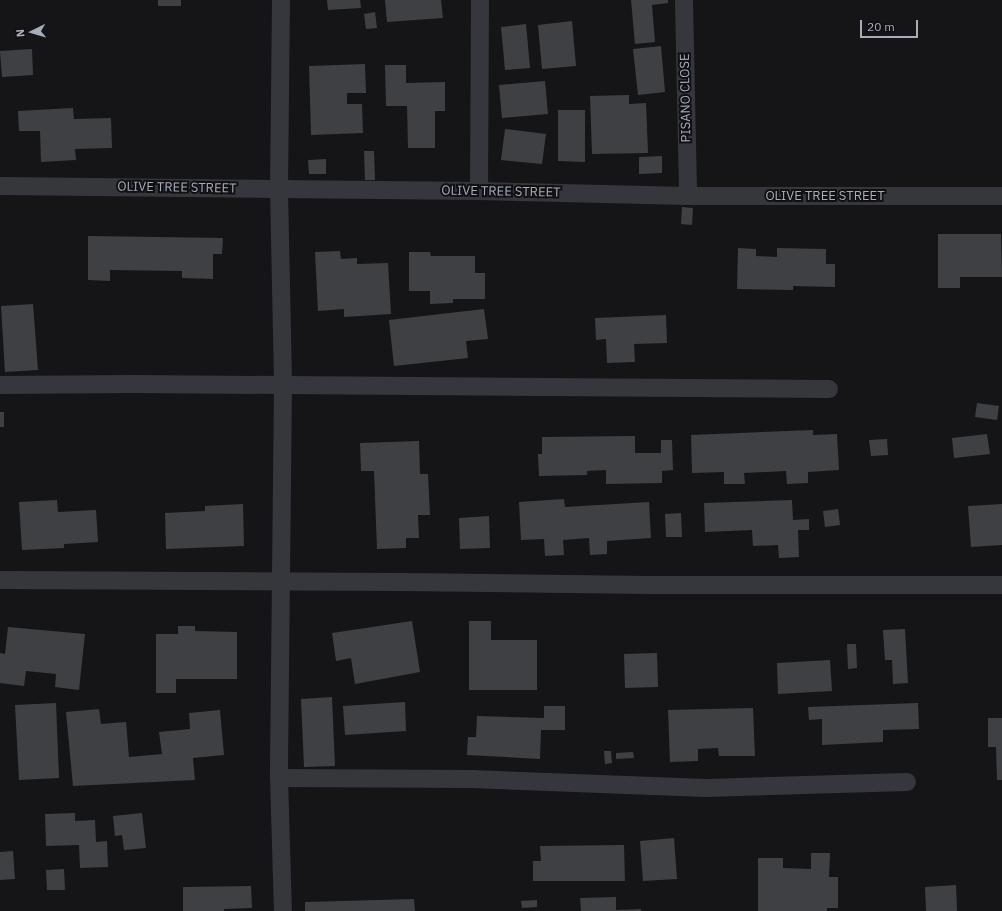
<!DOCTYPE html>
<style>
body{margin:0}
#map{position:relative;width:1002px;height:911px;overflow:hidden;background:#151517;font-family:"IBM Plex Sans",sans-serif}
div>[style]{position:absolute}
.building>*{inset:0;background:#3e4044}
.minor>*{height:18px;margin:-9px;padding:0 9px;transform-origin:9px;border-radius:9px;background:#35373c}
span{translate:-50% -50%;white-space:nowrap;text-align:center;line-height:1.15;-webkit-text-stroke:4px #101012;paint-order:stroke}
.street-label{font-size:13px;color:#a6acb8}
.north{position:absolute;left:12px;top:12px;width:40px;height:40px;-webkit-text-stroke:3px #101012;paint-order:stroke;rotate:265deg;font-size:11px;font-weight:700;line-height:16px;text-align:center;color:#a6acb8}
.north::after{content:'';display:block;margin:auto;width:14px;height:18px;background:#a6acb8;clip-path:polygon(50% 0,100% 100%,50% 72%,0 100%)}
.scale{position:absolute;left:860px;top:20px;width:58px;height:18px;box-sizing:border-box;border:2px solid #a6acb8;border-top:0;padding-left:5px;font-size:12px;line-height:14px;white-space:nowrap;color:#a6acb8;-webkit-text-stroke:3px #101012;paint-order:stroke}
</style>
<div id="map">
<div class="building">
<i style="clip-path:polygon(158px 0,181px 0,181px 6px,158px 6px)"></i>
<i style="clip-path:polygon(327px 0,360px 0,361px 8px,328px 10px)"></i>
<i style="clip-path:polygon(385px 0,441px 0,443px 18px,387px 22px)"></i>
<i style="clip-path:polygon(631px 0,668px 0,668px 3px,652px 5px,655px 42px,635px 44px)"></i>
<i style="clip-path:polygon(375px 12px,377px 28px,366px 29px,364px 14px)"></i>
<i style="clip-path:polygon(572px 21px,576px 66px,542px 69px,538px 25px)"></i>
<i style="clip-path:polygon(526px 24px,530px 68px,505px 70px,501px 27px)"></i>
<i style="clip-path:polygon(661px 46px,665px 92px,638px 95px,633px 49px)"></i>
<i style="clip-path:polygon(32px 49px,33px 75px,2px 77px,0 51px)"></i>
<i style="clip-path:polygon(365px 64px,366px 93px,347px 93px,347px 104px,362px 104px,363px 133px,311px 135px,309px 66px)"></i>
<i style="clip-path:polygon(385px 65px,406px 65px,406px 83px,445px 82px,445px 111px,435px 111px,435px 148px,408px 148px,407px 106px,386px 106px)"></i>
<i style="clip-path:polygon(545px 81px,548px 114px,502px 118px,499px 85px)"></i>
<i style="clip-path:polygon(629px 95px,629px 104px,646px 103px,648px 153px,592px 154px,590px 96px)"></i>
<i style="clip-path:polygon(73px 108px,74px 119px,111px 118px,112px 148px,75px 149px,76px 160px,41px 162px,40px 131px,19px 131px,18px 111px)"></i>
<i style="clip-path:polygon(558px 110px,585px 110px,585px 162px,558px 161px)"></i>
<i style="clip-path:polygon(505px 129px,546px 134px,542px 164px,501px 160px)"></i>
<i style="clip-path:polygon(364px 151px,374px 151px,375px 180px,365px 180px)"></i>
<i style="clip-path:polygon(662px 156px,662px 173px,639px 174px,639px 157px)"></i>
<i style="clip-path:polygon(326px 159px,326px 174px,309px 174px,308px 160px)"></i>
<i style="clip-path:polygon(682px 207px,693px 208px,692px 225px,681px 224px)"></i>
<i style="clip-path:polygon(938px 234px,1001px 234px,1002px 277px,960px 277px,960px 288px,938px 288px)"></i>
<i style="clip-path:polygon(88px 236px,223px 238px,222px 254px,213px 254px,213px 279px,182px 278px,182px 271px,110px 270px,110px 281px,88px 280px)"></i>
<i style="clip-path:polygon(738px 248px,756px 249px,756px 256px,777px 257px,777px 248px,826px 249px,826px 264px,835px 264px,835px 287px,793px 286px,793px 290px,737px 289px)"></i>
<i style="clip-path:polygon(340px 251px,341px 259px,357px 258px,357px 264px,388px 263px,391px 314px,344px 317px,344px 309px,318px 311px,315px 252px)"></i>
<i style="clip-path:polygon(409px 252px,430px 252px,431px 256px,475px 256px,475px 273px,485px 273px,485px 299px,453px 299px,453px 303px,430px 304px,430px 291px,409px 291px)"></i>
<i style="clip-path:polygon(33px 304px,38px 370px,5px 372px,1px 306px)"></i>
<i style="clip-path:polygon(484px 309px,488px 339px,466px 341px,468px 358px,394px 366px,389px 320px)"></i>
<i style="clip-path:polygon(666px 315px,667px 343px,634px 344px,635px 362px,607px 363px,606px 339px,596px 340px,595px 318px)"></i>
<i style="clip-path:polygon(977px 403px,999px 406px,997px 420px,975px 417px)"></i>
<i style="clip-path:polygon(0 412px,4px 412px,4px 427px,0 427px)"></i>
<i style="clip-path:polygon(813px 430px,813px 435px,837px 434px,839px 470px,808px 472px,808px 483px,787px 484px,786px 471px,744px 473px,745px 484px,724px 484px,724px 472px,692px 473px,691px 435px)"></i>
<i style="clip-path:polygon(987px 434px,990px 454px,954px 458px,952px 438px)"></i>
<i style="clip-path:polygon(635px 436px,635px 453px,661px 453px,661px 440px,672px 440px,673px 470px,662px 471px,662px 483px,606px 484px,606px 470px,587px 471px,587px 475px,539px 476px,538px 454px,542px 454px,542px 437px)"></i>
<i style="clip-path:polygon(887px 439px,888px 455px,871px 456px,869px 440px)"></i>
<i style="clip-path:polygon(419px 441px,420px 474px,428px 474px,430px 515px,418px 515px,419px 538px,406px 538px,406px 548px,377px 549px,374px 471px,361px 471px,360px 443px)"></i>
<i style="clip-path:polygon(564px 499px,565px 507px,649px 502px,651px 538px,607px 541px,607px 554px,590px 555px,589px 538px,563px 540px,564px 555px,545px 556px,544px 539px,521px 540px,519px 502px)"></i>
<i style="clip-path:polygon(57px 500px,58px 512px,96px 510px,98px 542px,64px 544px,64px 548px,22px 550px,19px 502px)"></i>
<i style="clip-path:polygon(792px 500px,793px 520px,809px 519px,809px 530px,798px 530px,799px 557px,779px 558px,778px 545px,753px 546px,752px 530px,705px 532px,704px 503px)"></i>
<i style="clip-path:polygon(243px 504px,244px 546px,166px 549px,165px 513px,205px 511px,205px 506px)"></i>
<i style="clip-path:polygon(1002px 504px,1002px 545px,971px 547px,968px 506px)"></i>
<i style="clip-path:polygon(838px 509px,840px 525px,825px 527px,823px 511px)"></i>
<i style="clip-path:polygon(681px 513px,682px 537px,666px 537px,665px 514px)"></i>
<i style="clip-path:polygon(489px 516px,490px 548px,460px 549px,459px 518px)"></i>
<i style="clip-path:polygon(412px 621px,420px 672px,355px 684px,351px 658px,336px 661px,332px 633px)"></i>
<i style="clip-path:polygon(469px 621px,491px 621px,491px 640px,537px 640px,537px 690px,469px 690px)"></i>
<i style="clip-path:polygon(178px 626px,195px 626px,195px 631px,237px 632px,237px 679px,176px 679px,176px 693px,156px 693px,156px 634px,178px 634px)"></i>
<i style="clip-path:polygon(8px 627px,85px 634px,79px 690px,55px 687px,56px 674px,26px 671px,24px 686px,0 683px,0 653px,5px 654px)"></i>
<i style="clip-path:polygon(905px 629px,908px 683px,893px 684px,892px 660px,885px 660px,883px 630px)"></i>
<i style="clip-path:polygon(847px 644px,856px 644px,857px 668px,848px 669px)"></i>
<i style="clip-path:polygon(657px 653px,658px 687px,625px 688px,624px 654px)"></i>
<i style="clip-path:polygon(830px 660px,832px 691px,778px 694px,777px 663px)"></i>
<i style="clip-path:polygon(332px 697px,335px 766px,304px 767px,301px 699px)"></i>
<i style="clip-path:polygon(405px 702px,406px 731px,345px 735px,343px 706px)"></i>
<i style="clip-path:polygon(56px 703px,59px 778px,19px 780px,15px 705px)"></i>
<i style="clip-path:polygon(918px 703px,919px 729px,883px 730px,883px 742px,822px 745px,822px 719px,809px 720px,808px 707px)"></i>
<i style="clip-path:polygon(544px 706px,565px 706px,565px 730px,541px 730px,540px 759px,467px 755px,468px 737px,476px 737px,477px 716px,544px 718px)"></i>
<i style="clip-path:polygon(753px 708px,755px 756px,719px 756px,718px 748px,698px 749px,698px 761px,670px 762px,668px 710px)"></i>
<i style="clip-path:polygon(99px 709px,101px 724px,126px 722px,129px 757px,162px 754px,159px 732px,190px 729px,189px 713px,220px 710px,224px 755px,193px 758px,195px 780px,73px 786px,66px 712px)"></i>
<i style="clip-path:polygon(988px 718px,1002px 718px,1002px 780px,997px 780px,996px 747px,988px 747px)"></i>
<i style="clip-path:polygon(604px 751px,611px 751px,612px 763px,605px 764px)"></i>
<i style="clip-path:polygon(633px 752px,634px 758px,616px 759px,616px 753px)"></i>
<i style="clip-path:polygon(75px 813px,75px 821px,95px 820px,96px 842px,107px 841px,108px 867px,80px 868px,79px 845px,46px 846px,45px 814px)"></i>
<i style="clip-path:polygon(142px 813px,146px 848px,124px 850px,122px 835px,115px 836px,113px 816px)"></i>
<i style="clip-path:polygon(674px 838px,677px 879px,643px 881px,640px 841px)"></i>
<i style="clip-path:polygon(624px 845px,625px 881px,533px 881px,533px 861px,541px 861px,540px 846px)"></i>
<i style="clip-path:polygon(13px 851px,15px 879px,0 880px,0 852px)"></i>
<i style="clip-path:polygon(811px 853px,830px 853px,829px 877px,838px 877px,838px 908px,827px 908px,827px 911px,758px 911px,758px 858px,783px 858px,783px 868px,811px 869px)"></i>
<i style="clip-path:polygon(64px 869px,65px 890px,47px 890px,46px 870px)"></i>
<i style="clip-path:polygon(956px 885px,957px 911px,926px 911px,925px 887px)"></i>
<i style="clip-path:polygon(251px 886px,252px 908px,224px 909px,224px 911px,183px 911px,183px 887px)"></i>
<i style="clip-path:polygon(616px 897px,616px 910px,641px 909px,641px 911px,581px 911px,580px 898px)"></i>
<i style="clip-path:polygon(414px 899px,415px 911px,305px 911px,305px 902px)"></i>
<i style="clip-path:polygon(537px 900px,537px 907px,522px 908px,521px 901px)"></i>
</div>
<div class="minor">
<i style="left:281px;top:0;width:190px;rotate:90.6deg"></i>
<i style="left:279px;top:190px;width:195px;rotate:88.8deg"></i>
<i style="left:283px;top:385px;width:393px;rotate:90.6deg"></i>
<i style="left:279px;top:778px;width:133px;rotate:88.3deg"></i>
<i style="left:684px;top:0;width:196px;rotate:88.8deg"></i>
<i style="left:0;top:186px;width:479px;rotate:0.6deg"></i>
<i style="left:479px;top:191px;width:209px;rotate:1.4deg"></i>
<i style="left:688px;top:196px;width:314px"></i>
<i style="left:479px;top:191px;width:191px;rotate:-89.7deg"></i>
<i style="left:0;top:385px;width:133px;rotate:-0.4deg"></i>
<i style="left:133px;top:384px;width:696px;rotate:0.41deg"></i>
<i style="left:0;top:580px;width:402px;rotate:0.3deg"></i>
<i style="left:402px;top:582px;width:246px;rotate:0.7deg"></i>
<i style="left:648px;top:585px;width:354px"></i>
<i style="left:279px;top:778px;width:193px;rotate:0.3deg"></i>
<i style="left:472px;top:779px;width:234px;rotate:2.2deg"></i>
<i style="left:706px;top:788px;width:201px;rotate:-1.7deg"></i>
</div>
<div class="street-label">
<span style="left:686px;top:98px;rotate:-91deg">PISANO CLOSE</span>
<span style="left:177px;top:188px;rotate:1deg">OLIVE TREE STREET</span>
<span style="left:501px;top:192px;rotate:1deg">OLIVE TREE STREET</span>
<span style="left:825px;top:196px">OLIVE TREE STREET</span>
</div>
<div class="north">N</div>
<div class="scale">20 m</div>
</div>
